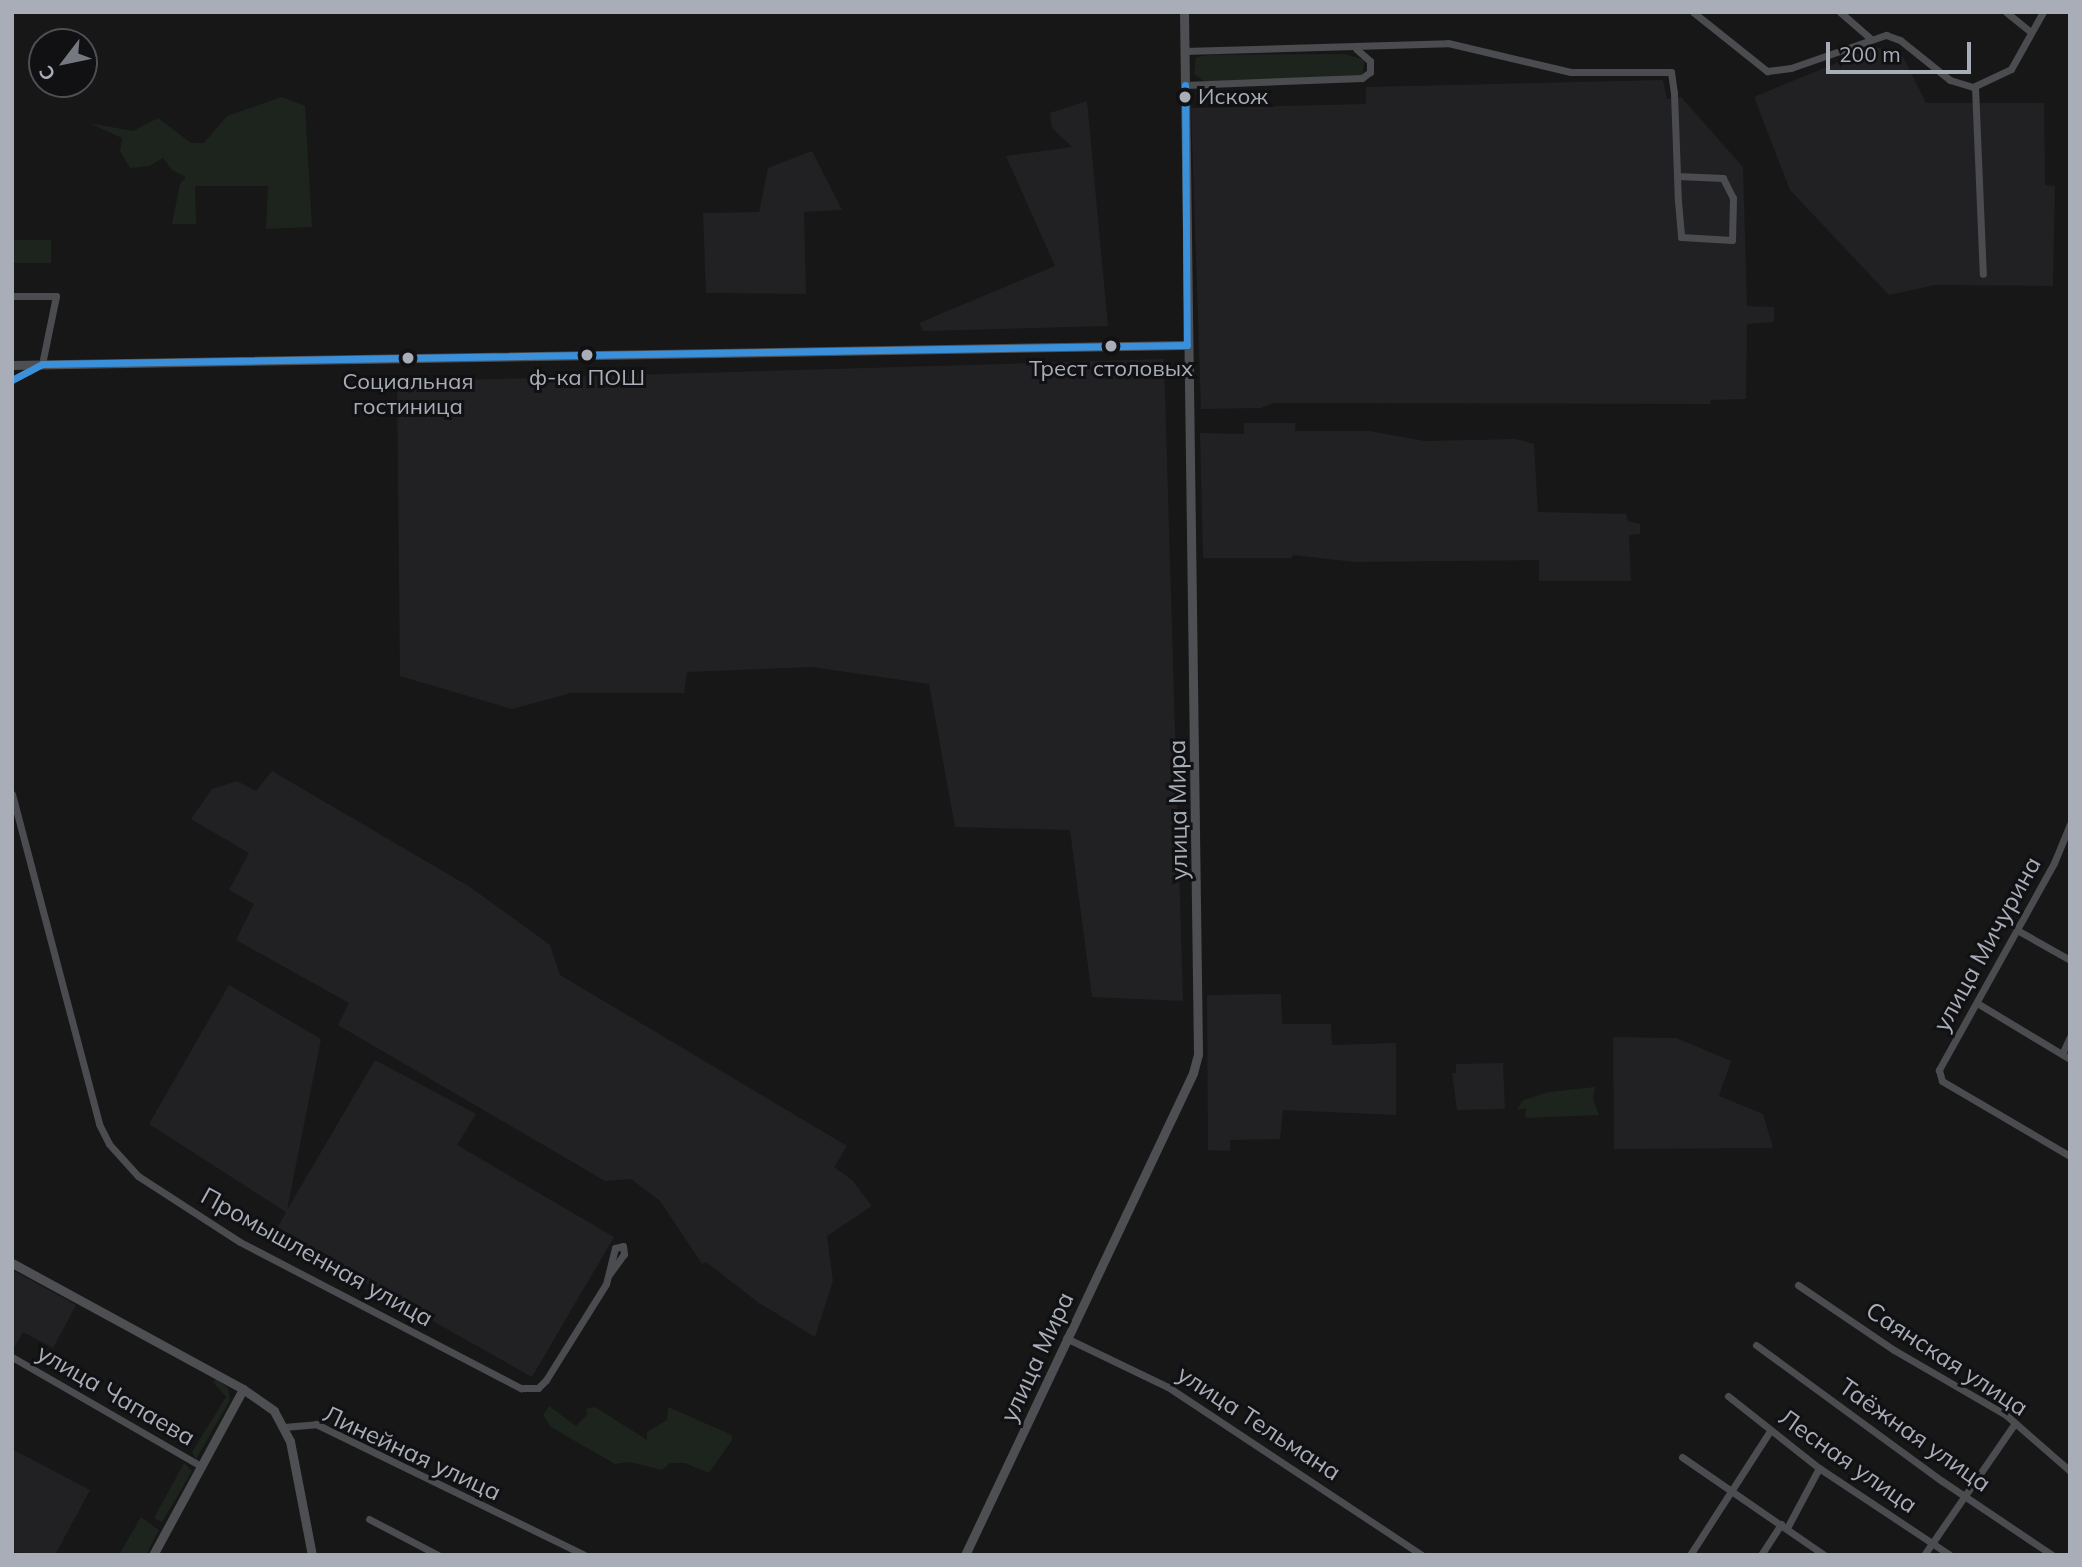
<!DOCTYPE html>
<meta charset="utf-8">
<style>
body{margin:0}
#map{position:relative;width:2082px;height:1567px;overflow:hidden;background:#171717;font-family:Mulish,sans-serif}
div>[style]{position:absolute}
.built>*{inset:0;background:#212123}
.green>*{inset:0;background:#1d241e}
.minor>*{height:7px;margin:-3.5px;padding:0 3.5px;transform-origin:3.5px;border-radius:3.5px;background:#4b4c50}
.major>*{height:9px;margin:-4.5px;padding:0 4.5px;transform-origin:4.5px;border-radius:4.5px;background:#4d4f52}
.bus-1>*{height:7px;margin:-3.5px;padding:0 3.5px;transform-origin:3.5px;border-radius:3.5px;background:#3a90db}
.dots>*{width:19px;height:19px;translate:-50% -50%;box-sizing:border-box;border:4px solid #111113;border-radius:50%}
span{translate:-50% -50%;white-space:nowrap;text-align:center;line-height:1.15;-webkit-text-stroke:6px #111113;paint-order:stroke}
.bus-label{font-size:22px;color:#a8adb8}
.left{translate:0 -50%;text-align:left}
.street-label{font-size:24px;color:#a8adb8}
.frame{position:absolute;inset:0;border:14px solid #a8adb8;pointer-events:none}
.north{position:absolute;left:28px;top:28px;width:70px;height:70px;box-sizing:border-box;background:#111113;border:2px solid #4d4f55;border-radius:50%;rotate:238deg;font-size:19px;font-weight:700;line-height:28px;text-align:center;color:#a8adb8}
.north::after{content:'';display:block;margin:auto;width:24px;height:32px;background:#757880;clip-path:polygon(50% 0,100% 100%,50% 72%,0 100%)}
.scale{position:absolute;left:1826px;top:42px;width:145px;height:32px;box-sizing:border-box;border:4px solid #a8adb8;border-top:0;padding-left:9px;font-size:21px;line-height:24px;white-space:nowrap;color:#a8adb8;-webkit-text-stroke:5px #111113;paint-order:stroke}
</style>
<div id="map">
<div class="built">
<i style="clip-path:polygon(1875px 47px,1901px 53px,1926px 103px,2044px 103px,2045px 185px,2055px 186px,2053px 286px,1935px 285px,1889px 295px,1790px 190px,1754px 97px)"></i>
<i style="clip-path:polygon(1663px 80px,1667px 99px,1681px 97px,1743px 167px,1747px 306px,1774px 307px,1774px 322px,1747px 324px,1746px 399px,1711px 400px,1710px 404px,1273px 403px,1261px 408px,1201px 409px,1191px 108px,1366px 104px,1366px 87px)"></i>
<i style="clip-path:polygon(1087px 101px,1108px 326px,923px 331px,919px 323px,1055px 266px,1006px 156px,1072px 147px,1052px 128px,1050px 113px)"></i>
<i style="clip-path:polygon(812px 151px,842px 210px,804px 212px,806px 294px,706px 293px,703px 213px,759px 212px,768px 168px)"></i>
<i style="clip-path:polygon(1164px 359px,1183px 1001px,1092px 997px,1070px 830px,955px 827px,929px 684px,812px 667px,687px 672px,684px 693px,571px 693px,512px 709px,400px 676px,397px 382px)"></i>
<i style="clip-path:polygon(1244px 423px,1295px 423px,1295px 431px,1369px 431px,1425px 441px,1516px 439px,1534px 444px,1538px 512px,1626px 514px,1628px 521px,1640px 524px,1640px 534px,1629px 535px,1631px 581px,1539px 581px,1539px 560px,1354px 562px,1293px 555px,1291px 558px,1203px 558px,1200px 433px,1244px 434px)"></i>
<i style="clip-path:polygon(272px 771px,470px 887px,550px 945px,560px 975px,847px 1146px,834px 1167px,852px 1180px,872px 1206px,827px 1236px,833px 1281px,815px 1337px,759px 1303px,706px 1262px,702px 1264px,660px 1201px,631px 1179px,605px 1181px,338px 1025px,349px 1003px,236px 940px,254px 904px,229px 890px,249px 853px,191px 819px,212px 789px,237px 781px,256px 791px)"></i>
<i style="clip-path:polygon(229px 985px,321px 1039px,287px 1210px,375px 1060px,476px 1114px,457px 1145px,614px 1237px,532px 1377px,275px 1232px,286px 1212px,149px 1124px)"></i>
<i style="clip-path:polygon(1281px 994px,1282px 1024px,1331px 1024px,1332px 1045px,1396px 1043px,1396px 1115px,1283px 1110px,1280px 1139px,1230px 1140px,1230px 1151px,1208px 1150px,1207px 995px)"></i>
<i style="clip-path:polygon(1613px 1037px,1676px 1038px,1731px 1061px,1719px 1096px,1763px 1114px,1773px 1148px,1614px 1149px)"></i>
<i style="clip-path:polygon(1503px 1063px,1505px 1109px,1457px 1110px,1452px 1073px,1456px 1073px,1456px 1064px)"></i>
<i style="clip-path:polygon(12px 1270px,76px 1305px,53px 1348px,23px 1332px,12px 1351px)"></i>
<i style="clip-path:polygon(12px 1449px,90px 1490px,55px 1555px,12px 1552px)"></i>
</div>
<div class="green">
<i style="clip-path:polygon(1345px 54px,1365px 60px,1362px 76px,1205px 82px,1194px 74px,1196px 57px,1209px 55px)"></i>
<i style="clip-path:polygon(282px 97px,305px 106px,312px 227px,266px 229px,268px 186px,195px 186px,196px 224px,172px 224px,180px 184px,186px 177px,172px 170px,163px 158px,149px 166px,130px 168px,120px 151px,122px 138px,89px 123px,133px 131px,158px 118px,191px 143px,204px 143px,227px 116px)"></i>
<i style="clip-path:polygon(12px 240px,51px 240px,51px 263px,12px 263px)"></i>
<i style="clip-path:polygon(1595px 1087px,1593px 1099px,1599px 1115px,1525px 1118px,1526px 1108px,1517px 1110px,1523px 1100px,1549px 1092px)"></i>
<i style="clip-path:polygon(217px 1379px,228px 1388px,230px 1400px,196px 1459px,192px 1452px,226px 1397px,213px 1382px)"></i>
<i style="clip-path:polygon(549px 1406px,576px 1426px,587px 1415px,586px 1409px,595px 1407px,647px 1440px,647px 1432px,667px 1420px,668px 1407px,732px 1435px,732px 1440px,709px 1473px,685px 1463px,670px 1463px,662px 1470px,630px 1462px,615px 1464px,551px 1427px,543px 1415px)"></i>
<i style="clip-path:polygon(184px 1463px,192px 1471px,162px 1522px,154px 1518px)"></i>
<i style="clip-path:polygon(141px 1517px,159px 1530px,146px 1555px,119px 1555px)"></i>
</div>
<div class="minor">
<i style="left:1693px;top:12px;width:95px;rotate:38.6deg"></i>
<i style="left:1767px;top:71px;width:24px;rotate:-7deg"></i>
<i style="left:1791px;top:68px;width:101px;rotate:-19.2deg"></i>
<i style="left:1886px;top:35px;width:15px;rotate:20deg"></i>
<i style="left:1900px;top:40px;width:64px;rotate:38.7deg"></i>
<i style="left:1950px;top:80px;width:24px;rotate:17deg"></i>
<i style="left:1973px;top:87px;width:42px;rotate:-25.3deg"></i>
<i style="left:2011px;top:69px;width:65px;rotate:-60.7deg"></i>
<i style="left:1840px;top:12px;width:41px;rotate:41.1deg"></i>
<i style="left:2006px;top:12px;width:32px;rotate:39deg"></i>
<i style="left:1184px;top:51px;width:264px;rotate:-1.7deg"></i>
<i style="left:1448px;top:43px;width:126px;rotate:13.3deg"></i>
<i style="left:1571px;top:72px;width:100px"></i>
<i style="left:1671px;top:72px;width:21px;rotate:82deg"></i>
<i style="left:1674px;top:93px;width:83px;rotate:87.9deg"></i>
<i style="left:1677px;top:176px;width:25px;rotate:88deg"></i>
<i style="left:1678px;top:201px;width:36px;rotate:85deg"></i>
<i style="left:1681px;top:237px;width:51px;rotate:3.4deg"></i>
<i style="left:1732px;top:240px;width:42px;rotate:-88.6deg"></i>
<i style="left:1733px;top:198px;width:22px;rotate:-117deg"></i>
<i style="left:1723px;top:178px;width:46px;rotate:-177.5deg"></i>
<i style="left:1185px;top:85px;width:177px;rotate:-2.3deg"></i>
<i style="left:1362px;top:78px;width:10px;rotate:-37deg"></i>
<i style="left:1370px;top:72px;width:11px;rotate:-90deg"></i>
<i style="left:1370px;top:61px;width:18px;rotate:-139deg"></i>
<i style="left:1975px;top:87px;width:187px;rotate:87.6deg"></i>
<i style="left:12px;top:296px;width:44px"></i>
<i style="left:56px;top:296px;width:69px;rotate:101.6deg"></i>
<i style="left:42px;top:364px;width:34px;rotate:152deg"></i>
<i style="left:12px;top:794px;width:341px;rotate:75.2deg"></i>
<i style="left:99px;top:1124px;width:22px;rotate:63deg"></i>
<i style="left:109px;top:1144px;width:43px;rotate:47.8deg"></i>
<i style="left:138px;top:1176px;width:121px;rotate:32.9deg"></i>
<i style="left:240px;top:1242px;width:317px;rotate:27.5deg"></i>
<i style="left:521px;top:1388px;width:17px"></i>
<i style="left:538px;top:1388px;width:11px;rotate:-45deg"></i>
<i style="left:546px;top:1380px;width:113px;rotate:-58deg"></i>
<i style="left:606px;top:1284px;width:37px;rotate:-76deg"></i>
<i style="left:615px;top:1248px;width:8px;rotate:-14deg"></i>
<i style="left:623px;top:1246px;width:8px;rotate:83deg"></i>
<i style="left:624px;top:1254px;width:26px;rotate:126deg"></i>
<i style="left:2070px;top:824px;width:42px;rotate:112.3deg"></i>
<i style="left:2054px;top:863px;width:237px;rotate:119.1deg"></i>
<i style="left:1939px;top:1070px;width:11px;rotate:75deg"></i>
<i style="left:1942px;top:1081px;width:148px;rotate:30.4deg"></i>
<i style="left:2017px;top:930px;width:61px;rotate:29.5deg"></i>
<i style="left:1977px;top:1003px;width:109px;rotate:31.1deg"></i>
<i style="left:2062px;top:1054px;width:19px;rotate:-65deg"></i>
<i style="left:1798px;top:1285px;width:116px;rotate:34.1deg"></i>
<i style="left:1894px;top:1350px;width:129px;rotate:30.1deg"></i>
<i style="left:2006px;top:1415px;width:85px;rotate:41.2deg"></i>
<i style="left:1066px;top:1338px;width:113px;rotate:25.7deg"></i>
<i style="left:1168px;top:1387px;width:305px;rotate:33.5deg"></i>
<i style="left:1756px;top:1345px;width:230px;rotate:36.2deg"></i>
<i style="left:1942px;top:1481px;width:133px;rotate:33.9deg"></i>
<i style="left:12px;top:1357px;width:218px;rotate:30deg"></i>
<i style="left:1728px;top:1396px;width:116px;rotate:38.4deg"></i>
<i style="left:1819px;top:1468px;width:157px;rotate:33.6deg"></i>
<i style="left:284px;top:1427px;width:32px;rotate:-5deg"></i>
<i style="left:316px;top:1424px;width:298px;rotate:26deg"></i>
<i style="left:1682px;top:1457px;width:173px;rotate:34.6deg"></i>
<i style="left:369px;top:1519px;width:78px;rotate:27.6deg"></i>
<i style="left:1787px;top:1528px;width:68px;rotate:-61.9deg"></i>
<i style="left:1690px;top:1555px;width:148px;rotate:-57.2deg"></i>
<i style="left:1761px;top:1555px;width:37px;rotate:-57deg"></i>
<i style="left:1924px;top:1555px;width:160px;rotate:-55.4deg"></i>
</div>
<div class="major">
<i style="left:12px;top:365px;width:1175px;rotate:-0.98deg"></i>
<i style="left:12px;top:1263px;width:263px;rotate:28.6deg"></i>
<i style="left:243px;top:1389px;width:38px;rotate:35deg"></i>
<i style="left:274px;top:1411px;width:34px;rotate:62deg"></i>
<i style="left:290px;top:1441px;width:116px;rotate:79.1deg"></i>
<i style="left:153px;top:1555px;width:189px;rotate:-61.5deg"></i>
<i style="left:965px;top:1555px;width:533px;rotate:-64.68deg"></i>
<i style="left:1193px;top:1073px;width:20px;rotate:-75deg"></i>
<i style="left:1198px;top:1054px;width:1042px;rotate:-90.77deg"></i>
</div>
<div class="bus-1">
<i style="left:1185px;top:85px;width:260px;rotate:89.6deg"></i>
<i style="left:12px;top:380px;width:34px;rotate:-28deg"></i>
<i style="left:42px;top:364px;width:1145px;rotate:-0.95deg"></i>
</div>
<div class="dots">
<i style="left:1185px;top:97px;background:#a8adb8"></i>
<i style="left:1111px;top:346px;background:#a8adb8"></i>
<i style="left:587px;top:355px;background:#a8adb8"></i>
<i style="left:408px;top:358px;background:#a8adb8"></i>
</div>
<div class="bus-label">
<span class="left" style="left:1198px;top:97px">Искож</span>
<span style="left:1111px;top:369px">Трест столовых</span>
<span style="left:587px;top:378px">ф-ка ПОШ</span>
<span style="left:408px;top:394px">Социальная<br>гостиница</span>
</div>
<div class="street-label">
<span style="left:1178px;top:810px;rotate:-91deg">улица Мира</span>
<span style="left:1987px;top:944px;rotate:-61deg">улица Мичурина</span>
<span style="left:317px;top:1257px;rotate:29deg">Промышленная улица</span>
<span style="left:1037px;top:1357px;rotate:-65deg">улица Мира</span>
<span style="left:1947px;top:1359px;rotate:33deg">Саянская улица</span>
<span style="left:116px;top:1395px;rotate:30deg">улица Чапаева</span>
<span style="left:1259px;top:1423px;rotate:33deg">улица Тельмана</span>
<span style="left:1915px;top:1435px;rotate:35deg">Таёжная улица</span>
<span style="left:412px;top:1453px;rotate:25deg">Линейная улица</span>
<span style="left:1848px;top:1461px;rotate:35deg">Лесная улица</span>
</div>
<div class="frame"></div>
<div class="north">С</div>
<div class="scale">200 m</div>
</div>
